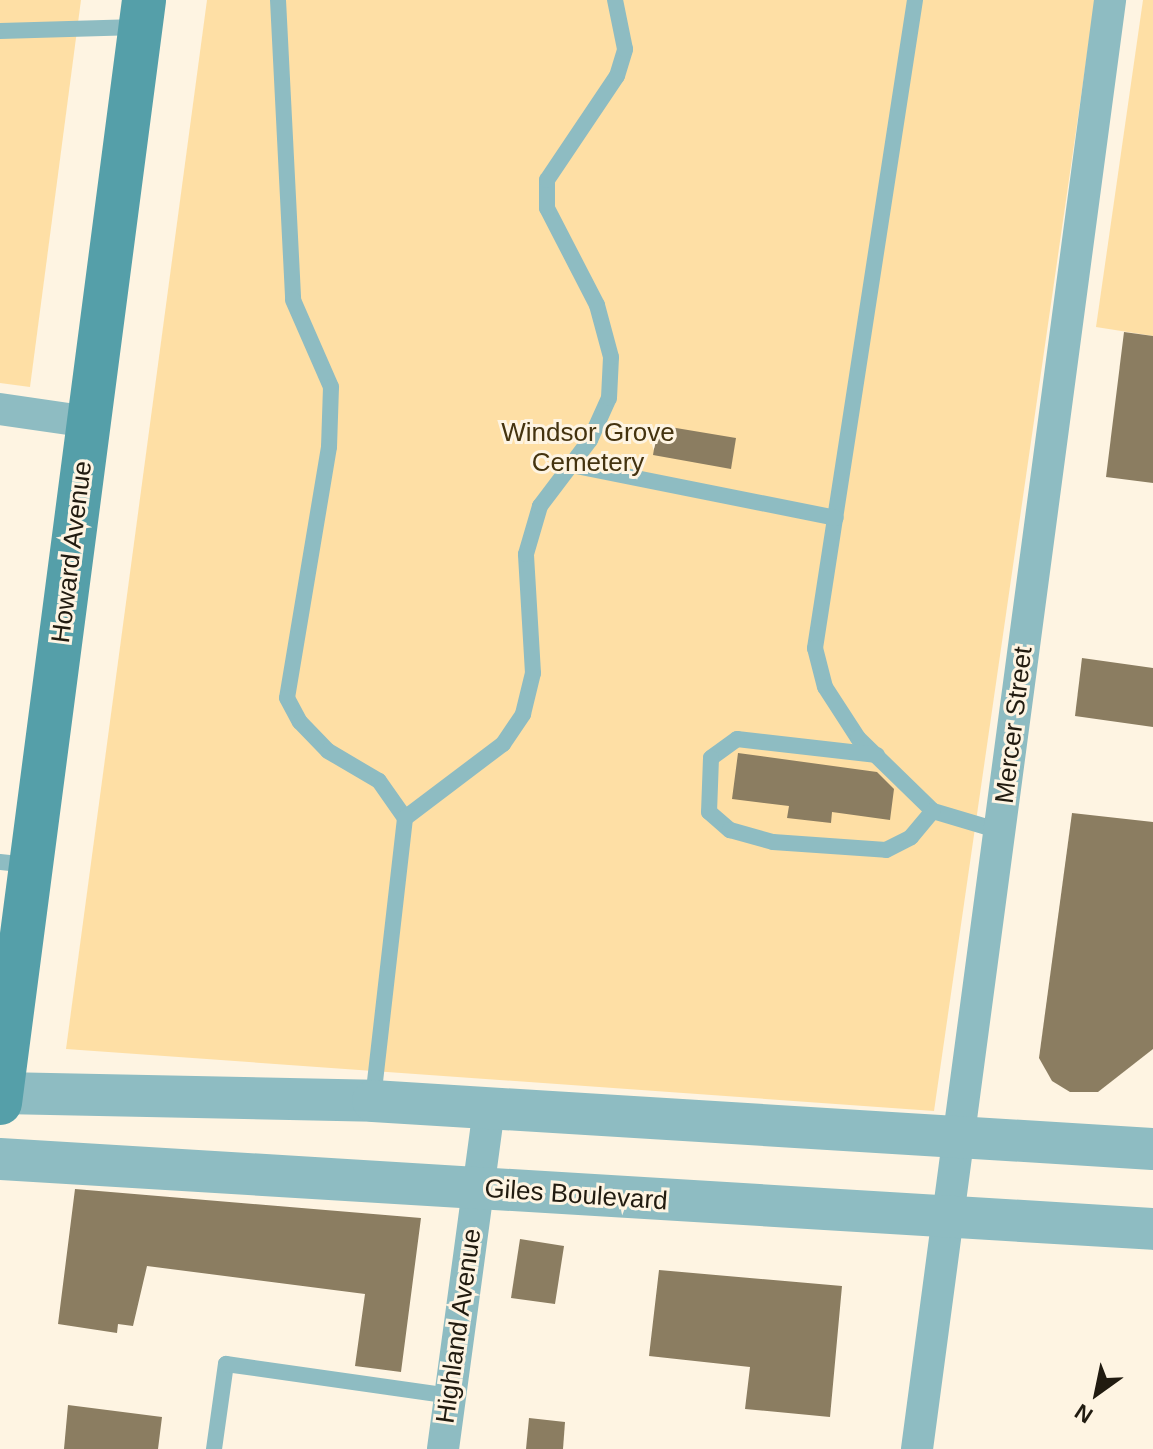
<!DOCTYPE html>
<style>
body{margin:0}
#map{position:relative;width:1153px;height:1449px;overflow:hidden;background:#fef4e2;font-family:Helvetica,sans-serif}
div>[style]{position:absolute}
.green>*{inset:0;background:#fedfa5}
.building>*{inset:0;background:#8b7d61}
.service>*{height:16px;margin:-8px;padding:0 8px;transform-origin:8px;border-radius:8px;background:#8ebcc2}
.minor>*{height:32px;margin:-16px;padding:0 16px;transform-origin:16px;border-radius:16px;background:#8ebcc2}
.tertiary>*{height:42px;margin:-21px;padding:0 21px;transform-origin:21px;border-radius:21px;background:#8ebcc2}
.secondary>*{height:44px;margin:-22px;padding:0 22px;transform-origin:22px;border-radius:22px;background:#559fa9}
span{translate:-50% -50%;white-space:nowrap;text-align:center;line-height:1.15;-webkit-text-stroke:6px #fef4e2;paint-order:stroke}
.park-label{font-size:26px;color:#44330f}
.street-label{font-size:26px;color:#211b10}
.north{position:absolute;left:1057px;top:1353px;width:80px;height:80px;-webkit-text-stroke:6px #fef4e2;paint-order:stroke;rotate:213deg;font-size:22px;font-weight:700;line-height:32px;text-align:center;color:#211b10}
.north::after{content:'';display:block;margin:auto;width:28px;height:36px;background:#211b10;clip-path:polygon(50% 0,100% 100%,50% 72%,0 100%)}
</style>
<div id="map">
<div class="green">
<i style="clip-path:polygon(0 0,81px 0,30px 387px,0 383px)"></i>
<i style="clip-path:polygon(207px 0,1095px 0,934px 1111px,66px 1049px)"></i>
<i style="clip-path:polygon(1143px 0,1153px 0,1153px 336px,1096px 327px)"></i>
</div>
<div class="building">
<i style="clip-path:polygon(1124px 332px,1153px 336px,1153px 483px,1106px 477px)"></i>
<i style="clip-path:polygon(658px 425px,736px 438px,731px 469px,653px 455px)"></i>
<i style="clip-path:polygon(1082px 658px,1153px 668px,1153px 727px,1075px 716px)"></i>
<i style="clip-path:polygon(738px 753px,877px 772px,894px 789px,890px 820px,832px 812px,831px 823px,787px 818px,789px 806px,732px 799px)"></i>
<i style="clip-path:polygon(1072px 813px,1153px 822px,1153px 1049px,1098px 1092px,1070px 1092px,1052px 1081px,1039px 1058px)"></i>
<i style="clip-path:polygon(75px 1189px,421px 1218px,401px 1372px,355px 1366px,365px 1294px,147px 1266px,133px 1326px,118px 1324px,117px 1333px,58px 1324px)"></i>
<i style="clip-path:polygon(520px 1239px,564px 1246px,555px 1304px,511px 1298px)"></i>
<i style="clip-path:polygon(659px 1270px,842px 1286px,830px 1417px,745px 1409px,750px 1367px,649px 1356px)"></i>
<i style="clip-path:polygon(68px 1405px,162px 1417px,158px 1449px,64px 1449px)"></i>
<i style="clip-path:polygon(529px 1418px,565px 1422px,563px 1449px,526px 1449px)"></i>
</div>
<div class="service">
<i style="left:278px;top:0;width:300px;rotate:87.1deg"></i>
<i style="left:293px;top:300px;width:95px;rotate:66.4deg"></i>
<i style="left:331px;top:387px;width:60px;rotate:91.9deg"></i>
<i style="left:329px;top:447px;width:254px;rotate:99.5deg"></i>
<i style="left:287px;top:698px;width:27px;rotate:62deg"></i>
<i style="left:300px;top:722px;width:40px;rotate:46deg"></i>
<i style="left:328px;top:751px;width:59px;rotate:30.5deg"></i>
<i style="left:379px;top:781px;width:45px;rotate:54.9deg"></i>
<i style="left:915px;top:0;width:656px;rotate:98.77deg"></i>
<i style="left:815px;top:648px;width:40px;rotate:75.6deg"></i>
<i style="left:825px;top:687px;width:61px;rotate:57.1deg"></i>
<i style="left:858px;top:738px;width:105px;rotate:44.2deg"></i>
<i style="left:933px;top:811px;width:70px;rotate:16.6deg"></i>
<i style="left:0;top:31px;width:138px;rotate:-1.7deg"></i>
<i style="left:566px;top:464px;width:275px;rotate:11.3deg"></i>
<i style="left:877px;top:755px;width:141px;rotate:-173.5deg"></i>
<i style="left:737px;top:739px;width:32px;rotate:144deg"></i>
<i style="left:711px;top:758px;width:54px;rotate:92.1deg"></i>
<i style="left:709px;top:812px;width:28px;rotate:41deg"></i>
<i style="left:730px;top:830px;width:45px;rotate:15.6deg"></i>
<i style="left:773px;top:842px;width:113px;rotate:4deg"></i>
<i style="left:886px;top:850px;width:28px;rotate:-27deg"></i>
<i style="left:911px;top:837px;width:34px;rotate:-50deg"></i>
<i style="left:0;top:862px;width:30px;rotate:6deg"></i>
<i style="left:373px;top:1099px;width:283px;rotate:-83.5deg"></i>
<i style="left:405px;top:818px;width:123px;rotate:-37.1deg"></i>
<i style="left:503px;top:744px;width:36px;rotate:-56deg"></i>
<i style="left:523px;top:714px;width:42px;rotate:-76.3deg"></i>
<i style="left:533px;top:673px;width:119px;rotate:-93.4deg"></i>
<i style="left:526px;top:554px;width:50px;rotate:-73.7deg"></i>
<i style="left:540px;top:506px;width:83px;rotate:-52.9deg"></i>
<i style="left:590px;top:440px;width:46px;rotate:-65.7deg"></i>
<i style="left:609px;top:398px;width:41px;rotate:-87.2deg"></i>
<i style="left:611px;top:357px;width:54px;rotate:-105.1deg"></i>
<i style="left:597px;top:305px;width:109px;rotate:-117.3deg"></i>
<i style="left:547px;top:208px;width:28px;rotate:-90deg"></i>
<i style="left:547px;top:180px;width:125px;rotate:-56.1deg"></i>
<i style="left:617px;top:76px;width:28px;rotate:-73deg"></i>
<i style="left:625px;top:49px;width:50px;rotate:-101.5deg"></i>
<i style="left:214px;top:1449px;width:86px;rotate:-82deg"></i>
<i style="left:226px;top:1364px;width:226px;rotate:8.1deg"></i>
</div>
<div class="minor">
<i style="left:0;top:409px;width:90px;rotate:8.3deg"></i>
<i style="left:443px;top:1449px;width:344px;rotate:-82.3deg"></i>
<i style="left:917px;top:1449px;width:1462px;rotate:-82.41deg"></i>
</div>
<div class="tertiary">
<i style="left:2px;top:1093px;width:371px;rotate:1.2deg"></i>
<i style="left:373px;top:1101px;width:781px;rotate:3.52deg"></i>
<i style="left:0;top:1159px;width:1155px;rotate:3.47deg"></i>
</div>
<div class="secondary">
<i style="left:0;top:1103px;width:1112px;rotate:-82.56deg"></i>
</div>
<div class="park-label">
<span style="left:588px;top:448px">Windsor Grove<br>Cemetery</span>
</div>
<div class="street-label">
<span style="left:72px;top:552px;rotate:-83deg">Howard Avenue</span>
<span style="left:1014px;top:725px;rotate:-83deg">Mercer Street</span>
<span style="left:576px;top:1195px;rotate:4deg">Giles Boulevard</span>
<span style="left:459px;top:1326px;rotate:-82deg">Highland Avenue</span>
</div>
<div class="north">N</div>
</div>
